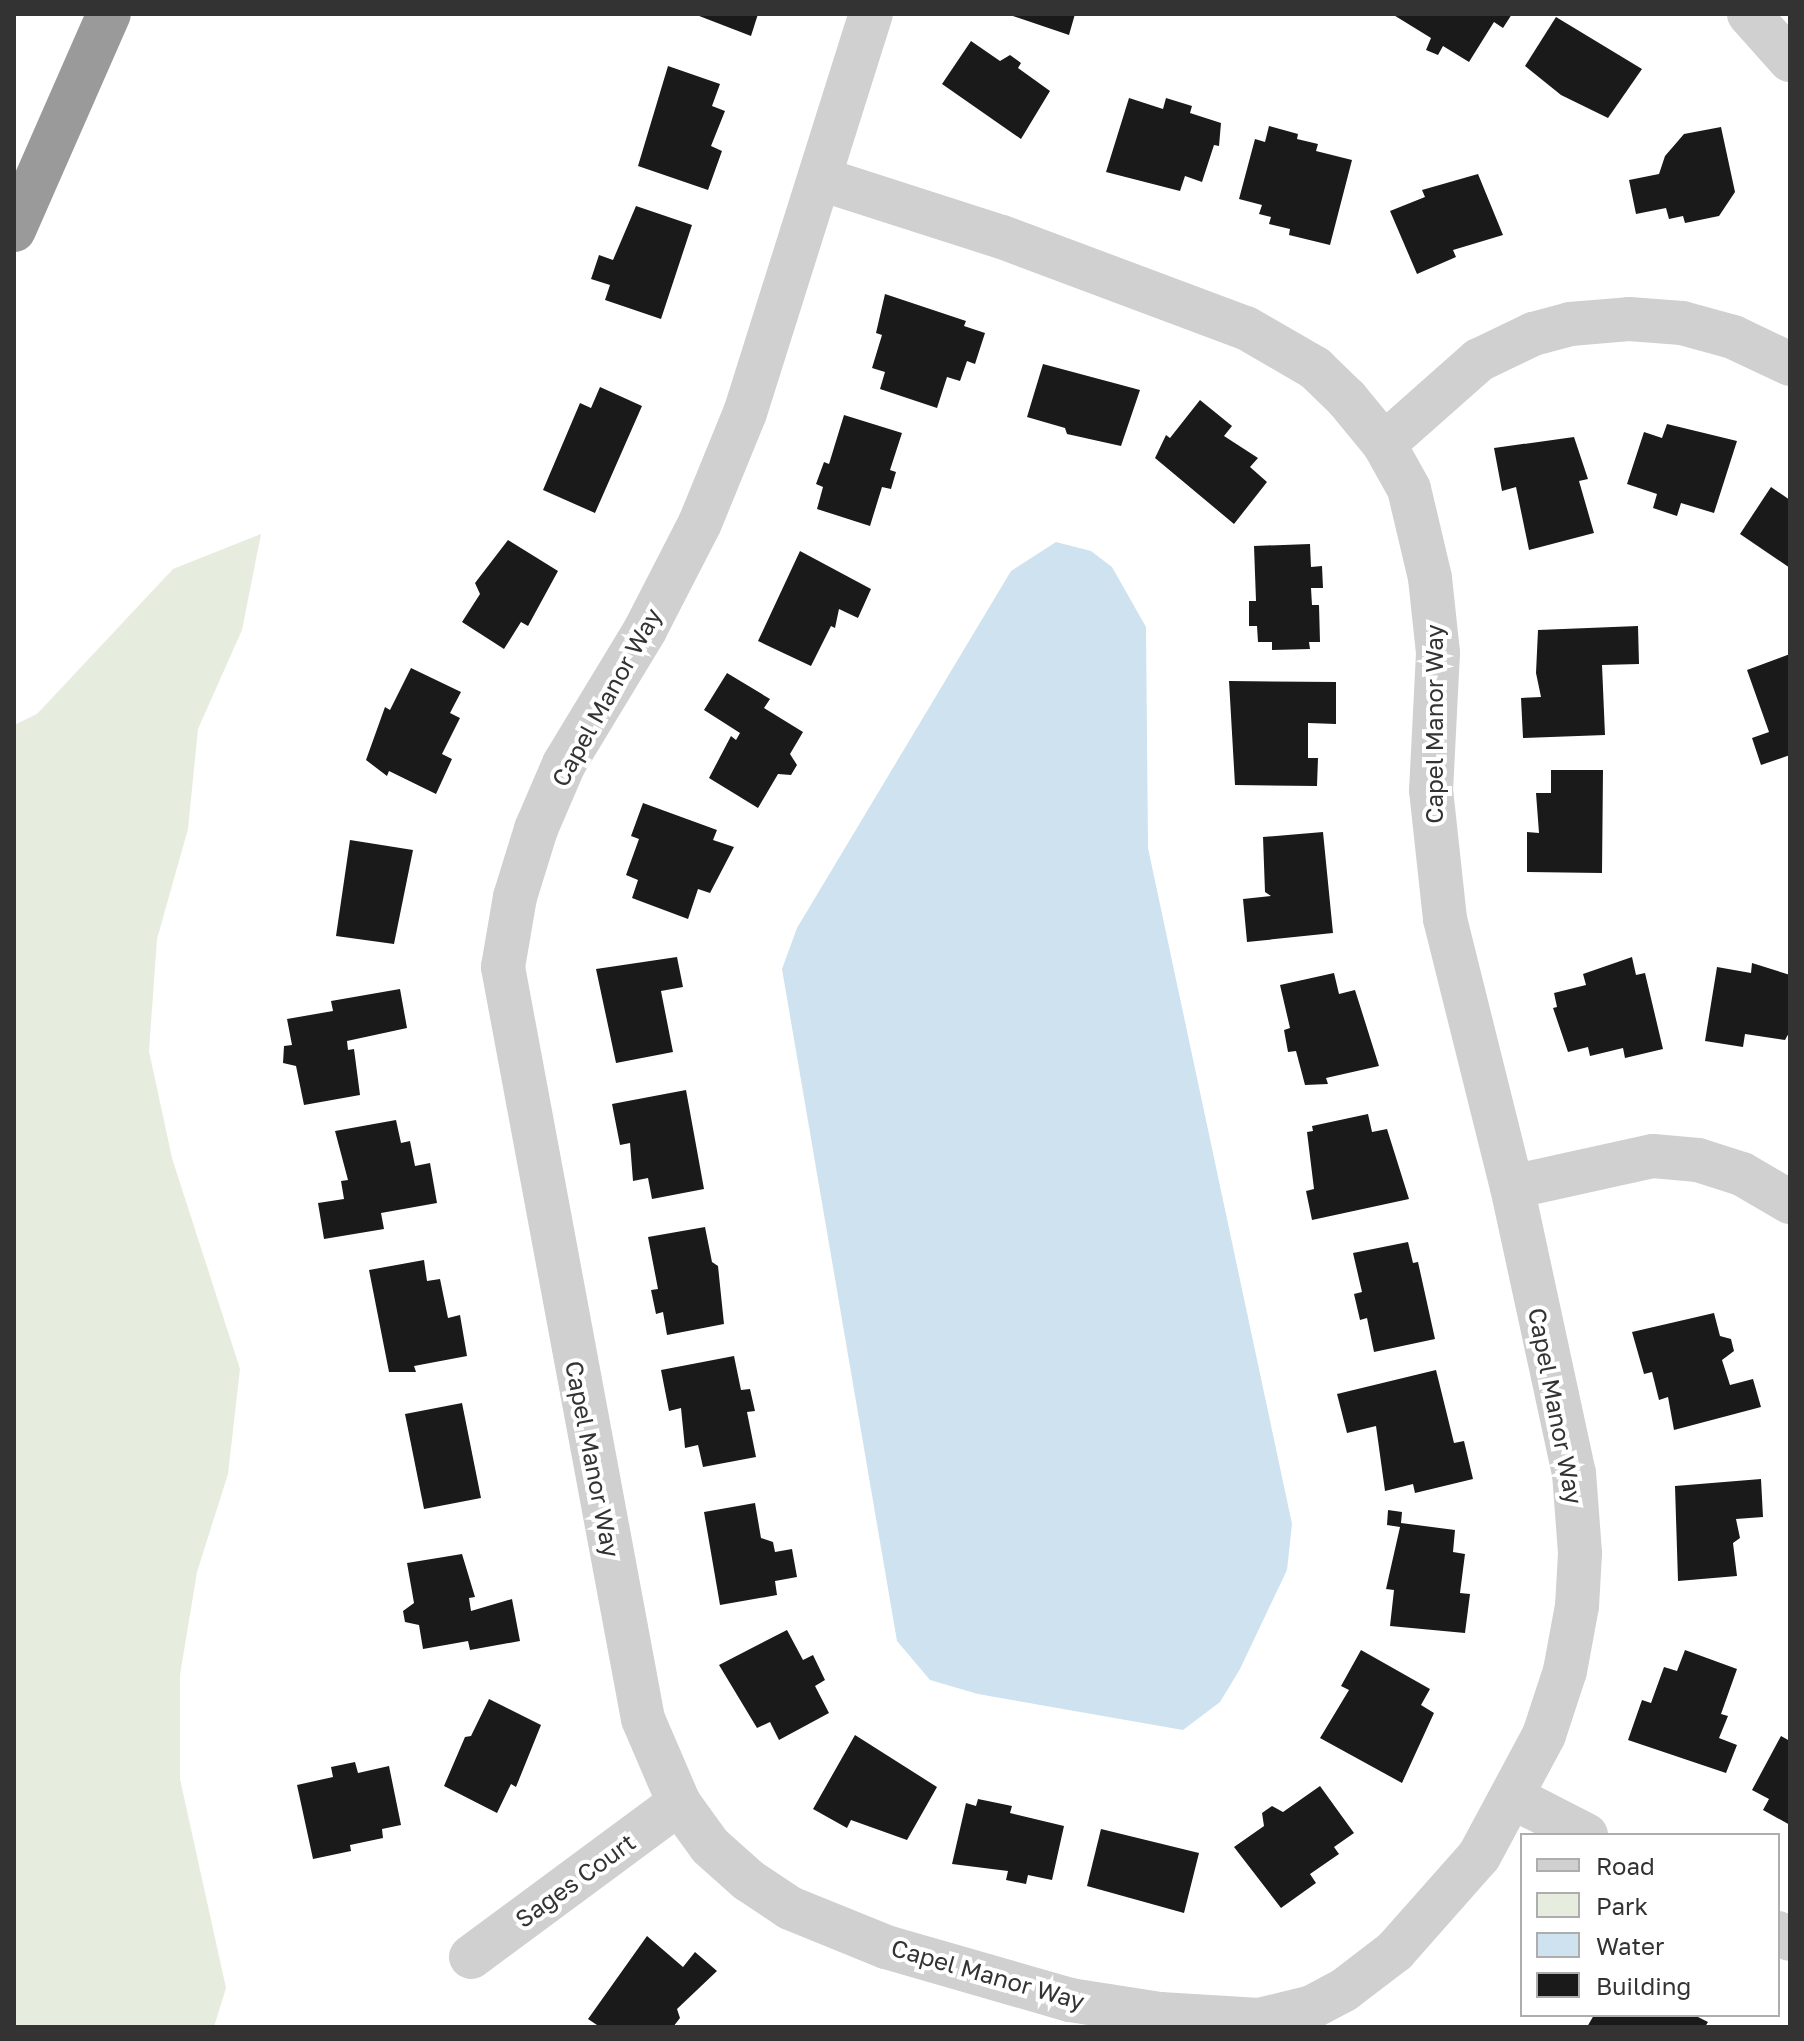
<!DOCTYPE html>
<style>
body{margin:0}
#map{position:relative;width:1804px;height:2041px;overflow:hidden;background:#fff;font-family:"Golos Text",sans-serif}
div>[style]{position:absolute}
.green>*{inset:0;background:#e6ecde}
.water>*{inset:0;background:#cee2ef}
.building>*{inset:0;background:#1a1a1a}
.minor>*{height:44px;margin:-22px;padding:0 22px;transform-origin:22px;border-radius:22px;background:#d0d0d0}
.highway>*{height:44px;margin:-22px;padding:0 22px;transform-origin:22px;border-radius:22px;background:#9a9a9a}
span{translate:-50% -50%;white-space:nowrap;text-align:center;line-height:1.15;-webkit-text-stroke:8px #fff;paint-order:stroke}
.street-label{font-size:24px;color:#333}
.frame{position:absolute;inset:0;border:16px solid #333;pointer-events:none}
.legend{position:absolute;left:1520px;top:1833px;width:260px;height:184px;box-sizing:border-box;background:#fff;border:2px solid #adadad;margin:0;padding:10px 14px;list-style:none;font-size:24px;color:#333}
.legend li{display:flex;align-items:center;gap:16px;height:40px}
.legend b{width:40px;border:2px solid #adadad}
</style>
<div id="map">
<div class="green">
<i style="clip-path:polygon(261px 534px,242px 630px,198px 729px,188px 829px,157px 939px,149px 1051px,172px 1158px,240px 1369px,228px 1474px,197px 1572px,180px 1675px,180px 1779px,226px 1988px,214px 2027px,14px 2027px,14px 725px,37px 714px,173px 569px)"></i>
</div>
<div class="water">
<i style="clip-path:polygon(1056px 542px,1091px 551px,1112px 567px,1146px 627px,1148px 848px,1292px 1524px,1287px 1570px,1240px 1669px,1220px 1702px,1183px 1730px,978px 1694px,930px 1680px,897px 1641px,782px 969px,797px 928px,1011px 571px)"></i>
</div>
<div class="building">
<i style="clip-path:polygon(694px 14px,758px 14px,751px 36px)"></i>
<i style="clip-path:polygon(1007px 14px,1075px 14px,1069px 35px)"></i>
<i style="clip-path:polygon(1392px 14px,1512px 14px,1503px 28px,1494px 22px,1469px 62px,1443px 46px,1438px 55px,1426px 50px,1431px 38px)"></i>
<i style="clip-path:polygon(1556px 17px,1642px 69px,1608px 118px,1561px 95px,1525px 66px)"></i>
<i style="clip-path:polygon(971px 41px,1000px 61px,1010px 55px,1021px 63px,1018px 68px,1050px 91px,1021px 139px,942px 84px)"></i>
<i style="clip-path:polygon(668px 66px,720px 84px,712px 106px,725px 111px,711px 146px,722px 151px,708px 190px,638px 166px)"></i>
<i style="clip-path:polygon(1129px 98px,1163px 109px,1166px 98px,1192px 106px,1190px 113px,1221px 123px,1219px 146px,1214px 145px,1202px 182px,1185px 176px,1180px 191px,1106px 172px)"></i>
<i style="clip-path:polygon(1269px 126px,1298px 134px,1297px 139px,1318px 144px,1316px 151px,1352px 160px,1330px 245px,1289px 235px,1290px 229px,1269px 224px,1271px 217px,1259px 214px,1262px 205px,1239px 199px,1255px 139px,1265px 142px)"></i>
<i style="clip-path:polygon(1721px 127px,1735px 192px,1719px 216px,1685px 223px,1683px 216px,1669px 219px,1666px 208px,1636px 214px,1629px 180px,1659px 174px,1665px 156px,1684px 134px)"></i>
<i style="clip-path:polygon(1478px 174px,1503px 235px,1453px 250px,1456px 257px,1417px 274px,1390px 211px,1425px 197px,1422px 190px)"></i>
<i style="clip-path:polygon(636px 206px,692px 225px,661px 319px,605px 300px,610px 285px,591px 279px,599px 255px,613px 260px)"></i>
<i style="clip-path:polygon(885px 294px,966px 321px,964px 326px,985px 333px,975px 364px,967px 361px,960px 381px,947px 377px,937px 408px,880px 389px,885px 372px,872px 368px,882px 335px,876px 333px)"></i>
<i style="clip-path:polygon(1043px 364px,1140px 390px,1121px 446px,1067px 434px,1065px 428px,1027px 417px)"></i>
<i style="clip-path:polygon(600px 387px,642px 406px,595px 513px,543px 490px,580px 403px,591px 408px)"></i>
<i style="clip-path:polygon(1200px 400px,1232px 426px,1224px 436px,1258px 458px,1250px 467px,1267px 482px,1234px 524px,1155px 458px,1166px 435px,1170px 438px)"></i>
<i style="clip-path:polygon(844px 415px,902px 433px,890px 470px,896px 472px,891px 489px,882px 487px,870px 526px,817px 509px,823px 487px,816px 484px,824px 462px,829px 464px)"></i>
<i style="clip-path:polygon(1667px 424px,1737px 441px,1714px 513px,1681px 503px,1677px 516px,1653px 508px,1657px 494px,1627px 484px,1644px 432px,1662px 438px)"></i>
<i style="clip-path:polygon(1574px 437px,1588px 479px,1579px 481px,1594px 533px,1529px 550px,1516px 487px,1502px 491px,1494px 448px)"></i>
<i style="clip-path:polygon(1771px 487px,1790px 500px,1790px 568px,1740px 534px)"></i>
<i style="clip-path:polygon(508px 540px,558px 571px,528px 626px,521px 622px,504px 649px,462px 622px,480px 594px,475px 583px)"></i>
<i style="clip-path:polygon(1310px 544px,1311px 567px,1322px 566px,1323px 588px,1311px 588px,1312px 605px,1319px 605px,1320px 642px,1309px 642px,1310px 649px,1272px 650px,1272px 642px,1258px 642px,1257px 626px,1249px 626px,1249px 601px,1256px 601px,1254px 546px)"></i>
<i style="clip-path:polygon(800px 551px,871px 589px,858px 618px,839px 609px,835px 628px,831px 626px,811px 666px,758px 641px)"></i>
<i style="clip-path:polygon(1638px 626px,1639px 664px,1602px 665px,1605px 735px,1523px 738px,1521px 698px,1541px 697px,1536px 673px,1538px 630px)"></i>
<i style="clip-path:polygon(1790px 654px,1790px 755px,1761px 765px,1752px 738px,1769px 732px,1747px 670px)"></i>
<i style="clip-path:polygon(411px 668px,461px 692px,450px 713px,460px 718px,442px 754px,452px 759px,436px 794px,389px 771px,387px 776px,366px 760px,385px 707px,390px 710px)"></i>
<i style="clip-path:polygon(727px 673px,770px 699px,764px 708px,803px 732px,790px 754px,797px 765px,791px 775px,778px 774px,758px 808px,709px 778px,731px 736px,736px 740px,740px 733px,704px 710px)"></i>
<i style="clip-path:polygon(1229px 681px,1336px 682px,1336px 724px,1308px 723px,1308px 758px,1318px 758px,1317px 786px,1235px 785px)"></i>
<i style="clip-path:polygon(1551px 770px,1603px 770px,1602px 873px,1527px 872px,1527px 832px,1539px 833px,1536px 793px,1551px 793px)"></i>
<i style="clip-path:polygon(643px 803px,717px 830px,713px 840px,734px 847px,710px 893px,698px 889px,688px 919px,632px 898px,638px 880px,626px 875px,639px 839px,631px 836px)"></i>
<i style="clip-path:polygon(1323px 832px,1333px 933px,1247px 942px,1243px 899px,1271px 896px,1265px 892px,1263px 837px)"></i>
<i style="clip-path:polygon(350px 840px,413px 850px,394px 944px,336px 936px)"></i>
<i style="clip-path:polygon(677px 957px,683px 987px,661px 991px,673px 1052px,616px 1063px,596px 969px)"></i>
<i style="clip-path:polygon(1632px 957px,1636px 975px,1645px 973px,1663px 1049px,1625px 1058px,1623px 1048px,1590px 1056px,1588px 1047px,1568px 1052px,1553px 1008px,1557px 1007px,1554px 993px,1586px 985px,1583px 974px)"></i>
<i style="clip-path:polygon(1752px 963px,1790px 975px,1790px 1031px,1785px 1040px,1745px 1034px,1743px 1047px,1705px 1041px,1717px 967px,1751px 973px)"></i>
<i style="clip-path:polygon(1334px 973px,1339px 994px,1355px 990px,1379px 1066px,1326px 1078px,1328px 1084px,1305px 1085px,1296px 1051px,1288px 1052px,1284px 1030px,1290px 1028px,1280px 985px)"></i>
<i style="clip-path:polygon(400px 989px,407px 1028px,347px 1041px,348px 1050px,354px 1049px,360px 1095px,304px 1105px,296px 1066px,283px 1063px,284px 1046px,292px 1045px,287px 1019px,333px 1011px,331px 1001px)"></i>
<i style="clip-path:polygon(686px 1090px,704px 1189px,652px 1199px,648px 1178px,633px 1181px,630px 1143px,620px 1145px,612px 1104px)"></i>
<i style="clip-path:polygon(1368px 1114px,1372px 1132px,1387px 1129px,1409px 1199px,1312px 1220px,1306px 1191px,1314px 1189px,1307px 1132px,1313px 1131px,1312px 1126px)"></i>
<i style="clip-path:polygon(396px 1120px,401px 1143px,410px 1141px,415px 1166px,430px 1163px,437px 1203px,381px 1213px,384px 1229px,324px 1239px,318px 1203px,344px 1199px,341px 1181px,348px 1180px,335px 1131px)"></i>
<i style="clip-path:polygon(705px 1227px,712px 1262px,718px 1266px,724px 1324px,667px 1335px,663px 1312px,656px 1314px,651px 1290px,658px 1289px,648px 1237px)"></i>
<i style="clip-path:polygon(1408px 1242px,1413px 1263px,1418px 1262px,1435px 1339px,1374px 1352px,1367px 1318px,1360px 1320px,1354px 1294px,1362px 1292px,1353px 1253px)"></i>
<i style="clip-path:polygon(424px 1260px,427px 1281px,440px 1279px,448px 1318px,460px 1315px,467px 1356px,414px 1366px,416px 1372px,389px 1372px,369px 1270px)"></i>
<i style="clip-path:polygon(1714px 1313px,1720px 1336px,1731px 1339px,1734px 1351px,1722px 1360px,1730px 1385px,1753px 1379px,1761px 1407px,1674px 1430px,1668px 1397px,1659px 1400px,1652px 1372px,1644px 1374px,1632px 1332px)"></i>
<i style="clip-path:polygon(734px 1356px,741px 1390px,750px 1389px,755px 1411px,747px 1412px,756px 1457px,703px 1467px,698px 1445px,685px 1448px,681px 1408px,669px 1411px,661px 1370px)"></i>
<i style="clip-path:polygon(1436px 1370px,1454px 1443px,1464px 1441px,1473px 1479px,1415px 1493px,1413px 1484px,1385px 1491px,1376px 1426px,1347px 1433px,1337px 1394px)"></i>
<i style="clip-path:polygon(462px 1403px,481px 1498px,424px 1509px,405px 1414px)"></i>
<i style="clip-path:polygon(1761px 1479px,1763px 1517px,1736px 1519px,1740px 1538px,1733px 1543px,1737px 1576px,1678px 1581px,1675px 1486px)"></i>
<i style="clip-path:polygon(755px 1503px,761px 1538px,773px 1542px,775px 1552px,792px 1549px,797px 1577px,775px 1581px,777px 1595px,720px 1605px,704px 1512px)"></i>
<i style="clip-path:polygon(1388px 1510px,1402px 1512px,1401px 1523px,1455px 1530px,1453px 1552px,1465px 1554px,1460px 1593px,1470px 1594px,1465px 1633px,1390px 1626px,1394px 1590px,1386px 1589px,1400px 1527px,1387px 1525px)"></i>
<i style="clip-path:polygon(462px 1554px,475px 1597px,469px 1598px,471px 1611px,512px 1599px,520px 1641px,470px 1650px,468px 1641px,423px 1649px,419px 1625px,405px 1622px,403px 1611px,414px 1603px,407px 1563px)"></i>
<i style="clip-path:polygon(787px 1630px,803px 1660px,813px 1655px,825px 1680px,815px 1686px,829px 1713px,779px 1740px,770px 1722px,757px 1728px,719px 1665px)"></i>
<i style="clip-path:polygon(1361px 1650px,1430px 1689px,1421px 1705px,1434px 1713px,1402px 1783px,1320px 1738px,1349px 1690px,1341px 1686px)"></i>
<i style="clip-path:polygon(1685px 1650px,1737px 1669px,1721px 1714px,1728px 1716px,1719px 1738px,1737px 1745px,1726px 1773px,1628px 1740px,1642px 1700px,1651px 1703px,1664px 1667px,1677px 1671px)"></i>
<i style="clip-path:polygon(489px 1699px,541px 1725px,516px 1787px,511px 1784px,497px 1813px,444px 1786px,465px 1737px,471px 1736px)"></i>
<i style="clip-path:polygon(855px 1735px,937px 1787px,907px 1840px,851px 1820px,847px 1828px,813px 1809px)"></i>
<i style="clip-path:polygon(1781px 1736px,1790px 1741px,1790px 1825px,1763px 1810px,1769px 1799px,1752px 1790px)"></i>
<i style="clip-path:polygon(355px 1762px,358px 1773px,389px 1766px,401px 1825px,382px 1829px,383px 1838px,350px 1845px,351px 1851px,313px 1859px,297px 1785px,333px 1777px,331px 1767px)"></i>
<i style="clip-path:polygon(1320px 1786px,1354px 1833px,1334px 1847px,1339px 1854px,1310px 1874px,1316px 1883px,1281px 1908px,1234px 1847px,1264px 1826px,1262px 1813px,1272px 1806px,1283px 1812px)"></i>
<i style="clip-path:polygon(978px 1799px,1012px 1806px,1010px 1813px,1064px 1826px,1052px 1880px,1028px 1875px,1026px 1884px,1006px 1880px,1008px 1871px,952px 1864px,966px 1803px,976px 1806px)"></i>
<i style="clip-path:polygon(1101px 1829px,1199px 1853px,1184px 1913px,1087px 1886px)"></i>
<i style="clip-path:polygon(647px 1936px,683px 1967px,695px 1952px,717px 1971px,677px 2009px,680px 2018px,673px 2027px,600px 2027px,588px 2019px)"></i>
<i style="clip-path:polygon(1594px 2015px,1694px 2015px,1708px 2022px,1705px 2027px,1587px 2027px)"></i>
</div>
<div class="minor">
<i style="left:1749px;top:14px;width:62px;rotate:48.3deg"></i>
<i style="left:821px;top:179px;width:190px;rotate:17.8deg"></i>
<i style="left:1002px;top:237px;width:260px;rotate:20.5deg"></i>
<i style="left:1246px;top:328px;width:80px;rotate:30.1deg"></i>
<i style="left:1315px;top:368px;width:45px;rotate:44.1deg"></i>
<i style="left:1347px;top:399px;width:58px;rotate:50.6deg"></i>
<i style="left:1384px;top:444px;width:51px;rotate:60.9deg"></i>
<i style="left:1409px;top:489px;width:91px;rotate:76.7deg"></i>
<i style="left:1430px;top:578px;width:75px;rotate:83.9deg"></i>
<i style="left:1438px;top:653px;width:137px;rotate:92.9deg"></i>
<i style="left:1431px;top:790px;width:130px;rotate:83.8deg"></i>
<i style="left:1445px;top:919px;width:276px;rotate:76deg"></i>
<i style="left:1512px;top:1187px;width:293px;rotate:77.8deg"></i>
<i style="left:1574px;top:1473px;width:80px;rotate:85.7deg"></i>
<i style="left:1580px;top:1553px;width:53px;rotate:93.2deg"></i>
<i style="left:1577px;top:1606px;width:66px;rotate:100.5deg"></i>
<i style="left:1565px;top:1671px;width:67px;rotate:108.2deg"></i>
<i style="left:1544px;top:1735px;width:137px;rotate:118.2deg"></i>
<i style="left:1479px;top:1856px;width:127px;rotate:131.5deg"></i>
<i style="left:1395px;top:1951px;width:64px;rotate:142.6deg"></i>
<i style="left:1344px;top:1990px;width:36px;rotate:152deg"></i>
<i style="left:1312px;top:2007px;width:55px;rotate:166.2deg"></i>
<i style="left:1259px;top:2020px;width:99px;rotate:-176.5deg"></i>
<i style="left:1160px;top:2014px;width:91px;rotate:-171.2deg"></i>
<i style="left:1070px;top:2000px;width:191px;rotate:-163.9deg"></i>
<i style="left:886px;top:1947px;width:104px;rotate:-157.9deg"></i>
<i style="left:790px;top:1908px;width:50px;rotate:-146.3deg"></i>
<i style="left:748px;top:1880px;width:51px;rotate:-138.2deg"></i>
<i style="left:710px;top:1846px;width:53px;rotate:-125.8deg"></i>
<i style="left:679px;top:1803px;width:91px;rotate:-113.2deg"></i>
<i style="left:643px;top:1719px;width:765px;rotate:-100.55deg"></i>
<i style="left:503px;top:967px;width:71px;rotate:-80.3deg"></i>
<i style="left:515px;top:897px;width:71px;rotate:-72.8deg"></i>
<i style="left:536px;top:829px;width:71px;rotate:-66.7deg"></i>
<i style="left:564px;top:764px;width:157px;rotate:-58.8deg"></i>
<i style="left:645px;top:630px;width:120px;rotate:-62.8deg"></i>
<i style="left:700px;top:523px;width:119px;rotate:-67.8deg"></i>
<i style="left:745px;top:413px;width:418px;rotate:-72.5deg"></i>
<i style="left:1384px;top:444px;width:127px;rotate:-41.5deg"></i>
<i style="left:1479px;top:360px;width:60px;rotate:-25.7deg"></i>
<i style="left:1533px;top:334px;width:38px;rotate:-15deg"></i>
<i style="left:1570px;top:324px;width:59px;rotate:-4.8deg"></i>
<i style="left:1629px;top:319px;width:53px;rotate:4.3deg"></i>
<i style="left:1682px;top:323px;width:53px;rotate:15.4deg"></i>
<i style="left:1733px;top:337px;width:63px;rotate:25.3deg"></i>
<i style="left:1512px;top:1187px;width:144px;rotate:-12.4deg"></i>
<i style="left:1653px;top:1156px;width:45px;rotate:5.1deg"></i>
<i style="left:1698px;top:1160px;width:46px;rotate:17.7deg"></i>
<i style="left:1742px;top:1174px;width:56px;rotate:30.3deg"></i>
<i style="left:1514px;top:1798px;width:81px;rotate:27.2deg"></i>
<i style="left:1778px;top:1933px;width:13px;rotate:27deg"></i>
<i style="left:471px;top:1957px;width:259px;rotate:-36.5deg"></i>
</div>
<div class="highway">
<i style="left:14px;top:230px;width:236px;rotate:-66.3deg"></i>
</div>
<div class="street-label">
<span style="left:606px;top:697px;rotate:-61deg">Capel Manor Way</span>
<span style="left:1434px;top:724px;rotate:-90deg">Capel Manor Way</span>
<span style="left:1556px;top:1406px;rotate:79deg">Capel Manor Way</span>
<span style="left:593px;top:1459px;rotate:79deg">Capel Manor Way</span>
<span style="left:575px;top:1880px;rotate:-36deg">Sages Court</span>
<span style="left:988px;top:1974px;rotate:16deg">Capel Manor Way</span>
</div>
<div class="frame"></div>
<ul class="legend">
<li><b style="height:10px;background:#d0d0d0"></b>Road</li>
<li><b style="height:22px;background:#e6ecde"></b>Park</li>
<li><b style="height:22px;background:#cee2ef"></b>Water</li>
<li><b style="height:22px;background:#1a1a1a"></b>Building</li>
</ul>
</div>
